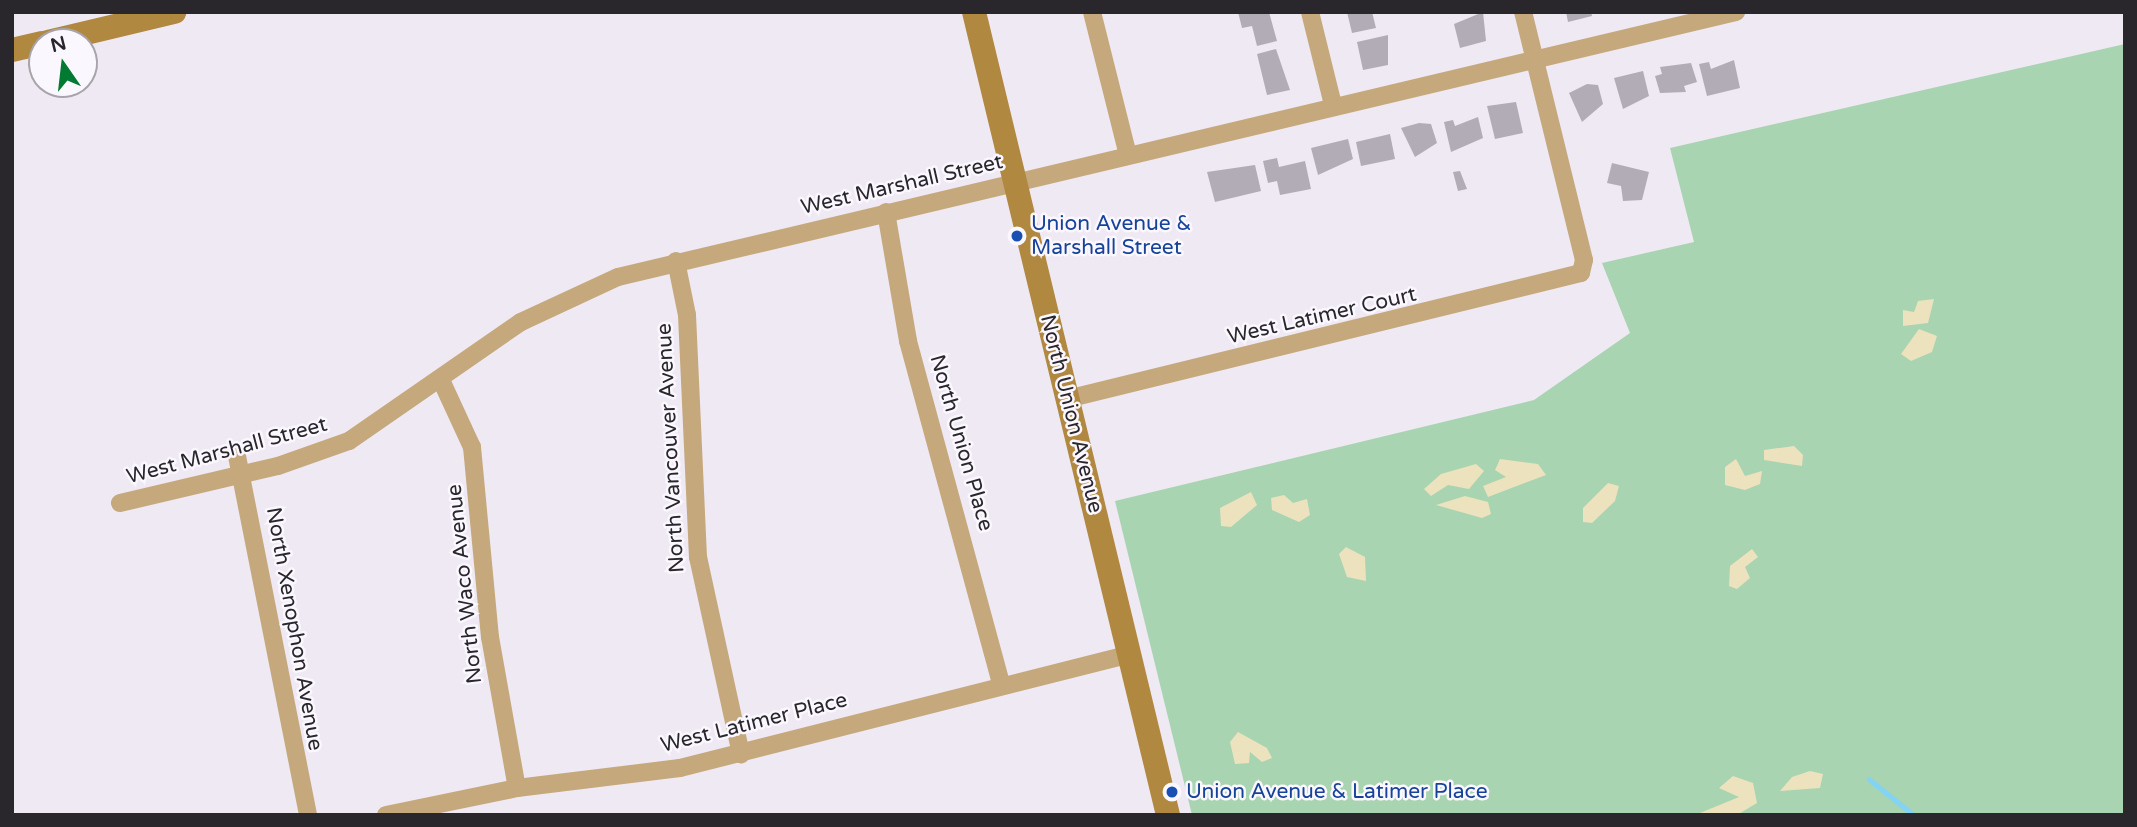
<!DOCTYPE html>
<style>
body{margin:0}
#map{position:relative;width:2137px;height:827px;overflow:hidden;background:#efe9f4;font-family:"Varela Round",sans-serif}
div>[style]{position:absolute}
.green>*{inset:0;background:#a8d4b1}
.sand>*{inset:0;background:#ece2bd}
.stream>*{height:4.5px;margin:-2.25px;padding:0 2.25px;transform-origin:2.25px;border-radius:2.25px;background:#82d3f4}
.building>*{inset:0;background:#b2acb7}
.street>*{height:18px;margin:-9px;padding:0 9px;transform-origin:9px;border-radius:9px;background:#c5a97c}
.secondary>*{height:24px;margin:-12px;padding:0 12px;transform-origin:12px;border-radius:12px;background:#b1883f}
.dots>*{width:19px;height:19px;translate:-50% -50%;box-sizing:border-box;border:4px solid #fbf7fe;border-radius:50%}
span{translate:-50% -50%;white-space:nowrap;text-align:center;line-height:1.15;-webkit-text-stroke:5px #fbf7fe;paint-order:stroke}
.street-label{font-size:21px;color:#29272b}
.transit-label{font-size:21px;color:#164399}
.left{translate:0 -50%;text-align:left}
.frame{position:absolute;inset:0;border:14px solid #29272b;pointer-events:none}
.north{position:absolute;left:28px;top:28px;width:70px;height:70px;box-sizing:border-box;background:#fbf7fe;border:2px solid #a7a4aa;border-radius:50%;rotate:346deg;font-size:19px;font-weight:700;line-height:28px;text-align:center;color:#29272b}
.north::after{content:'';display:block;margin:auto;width:24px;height:32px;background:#037a31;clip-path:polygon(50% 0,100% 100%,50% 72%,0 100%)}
</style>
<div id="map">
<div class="green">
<i style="clip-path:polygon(2125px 44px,2125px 815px,1192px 815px,1115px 501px,1534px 400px,1630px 333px,1602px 263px,1694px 242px,1670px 148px)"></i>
</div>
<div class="sand">
<i style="clip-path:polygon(1934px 299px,1928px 323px,1903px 326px,1903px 310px,1914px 312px,1918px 301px)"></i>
<i style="clip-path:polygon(1919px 329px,1937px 336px,1932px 352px,1911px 361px,1901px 354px)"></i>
<i style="clip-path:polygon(1794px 446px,1803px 455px,1802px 466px,1764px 460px,1764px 450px)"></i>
<i style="clip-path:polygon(1500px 459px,1538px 464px,1546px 475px,1488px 497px,1483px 486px,1506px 477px,1495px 470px)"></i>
<i style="clip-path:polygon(1736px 459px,1745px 476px,1762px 471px,1760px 484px,1745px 490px,1725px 485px,1725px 467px)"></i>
<i style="clip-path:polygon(1476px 464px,1484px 471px,1469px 489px,1448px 485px,1431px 496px,1424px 489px,1441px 474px)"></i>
<i style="clip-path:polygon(1608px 483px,1619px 486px,1615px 501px,1592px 523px,1583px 522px,1583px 508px)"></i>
<i style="clip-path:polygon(1251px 492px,1257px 505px,1231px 527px,1221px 526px,1220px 508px)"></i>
<i style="clip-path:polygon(1284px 495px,1293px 503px,1307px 499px,1310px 515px,1299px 522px,1272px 510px,1271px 498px)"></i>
<i style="clip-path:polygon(1465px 496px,1488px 502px,1491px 514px,1482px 518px,1436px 505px)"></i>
<i style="clip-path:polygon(1346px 547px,1365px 557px,1366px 581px,1347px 577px,1339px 554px)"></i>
<i style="clip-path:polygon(1752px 549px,1758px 557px,1745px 567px,1750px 578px,1737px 589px,1729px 586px,1730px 566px)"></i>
<i style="clip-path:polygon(1238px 732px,1267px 748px,1272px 758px,1262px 762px,1250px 752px,1249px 763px,1235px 764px,1230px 742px)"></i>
<i style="clip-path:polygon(1810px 771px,1823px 774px,1820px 788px,1780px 791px,1792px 777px)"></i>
<i style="clip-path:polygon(1733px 776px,1753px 783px,1757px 803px,1737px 815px,1695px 815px,1739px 797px,1719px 788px)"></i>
</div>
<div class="stream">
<i style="left:1869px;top:779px;width:58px;rotate:38.7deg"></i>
</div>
<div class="building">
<i style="clip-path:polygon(1238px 12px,1269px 12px,1277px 41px,1257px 46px,1252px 26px,1242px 28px)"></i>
<i style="clip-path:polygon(1347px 12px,1372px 12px,1376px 28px,1352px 33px)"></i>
<i style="clip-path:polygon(1483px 12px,1486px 41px,1460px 48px,1454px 24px)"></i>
<i style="clip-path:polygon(1566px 12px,1591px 12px,1592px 16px,1568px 22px)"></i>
<i style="clip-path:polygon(1388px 35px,1388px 65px,1363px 70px,1357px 42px)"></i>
<i style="clip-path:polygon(1276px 49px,1290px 90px,1267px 95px,1257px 54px)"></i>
<i style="clip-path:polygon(1734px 60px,1740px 88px,1707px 96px,1699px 64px,1709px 62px,1711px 69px)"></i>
<i style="clip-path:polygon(1691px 63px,1697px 82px,1684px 86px,1686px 92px,1660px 93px,1655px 76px,1662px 74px,1660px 67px)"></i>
<i style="clip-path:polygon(1643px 71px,1649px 96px,1623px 109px,1614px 78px)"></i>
<i style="clip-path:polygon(1587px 84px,1598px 85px,1603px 104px,1582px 122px,1569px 93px)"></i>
<i style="clip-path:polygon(1516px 102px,1523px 133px,1495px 139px,1487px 106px)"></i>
<i style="clip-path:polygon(1478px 117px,1483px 138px,1451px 152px,1444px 122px,1453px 120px,1455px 126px)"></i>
<i style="clip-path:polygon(1419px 123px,1431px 124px,1437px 143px,1415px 157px,1401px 128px)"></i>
<i style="clip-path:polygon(1390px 134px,1395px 159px,1361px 166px,1356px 142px)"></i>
<i style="clip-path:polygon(1348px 139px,1353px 159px,1318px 175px,1311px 148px)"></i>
<i style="clip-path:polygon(1277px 158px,1279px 167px,1305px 161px,1311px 189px,1280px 195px,1277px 181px,1268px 183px,1263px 161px)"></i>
<i style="clip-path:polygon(1612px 163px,1649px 172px,1642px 200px,1623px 201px,1621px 186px,1607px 183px)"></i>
<i style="clip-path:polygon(1255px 165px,1261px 191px,1215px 202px,1207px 172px)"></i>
<i style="clip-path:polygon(1460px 171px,1467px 189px,1458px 191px,1453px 172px)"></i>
</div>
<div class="street">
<i style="left:1092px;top:12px;width:147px;rotate:75.9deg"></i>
<i style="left:1310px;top:12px;width:96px;rotate:76.1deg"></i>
<i style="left:886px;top:212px;width:131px;rotate:80.3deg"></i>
<i style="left:908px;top:341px;width:355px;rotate:74.8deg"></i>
<i style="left:676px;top:261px;width:55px;rotate:78.5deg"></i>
<i style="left:687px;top:315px;width:242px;rotate:87.4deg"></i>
<i style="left:698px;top:557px;width:202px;rotate:77.7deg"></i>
<i style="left:441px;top:380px;width:74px;rotate:65.2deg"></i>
<i style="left:472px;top:447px;width:191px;rotate:84.6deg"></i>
<i style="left:490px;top:637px;width:153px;rotate:79.9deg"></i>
<i style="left:1067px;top:399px;width:529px;rotate:-13.77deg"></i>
<i style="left:1581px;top:273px;width:13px;rotate:-77deg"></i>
<i style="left:1584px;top:260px;width:255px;rotate:-103.8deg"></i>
<i style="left:236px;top:451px;width:371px;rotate:78.8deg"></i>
<i style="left:120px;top:503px;width:162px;rotate:-13.2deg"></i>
<i style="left:278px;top:466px;width:75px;rotate:-19.4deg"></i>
<i style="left:349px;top:441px;width:209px;rotate:-34.7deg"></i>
<i style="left:521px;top:322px;width:107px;rotate:-24.9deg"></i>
<i style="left:618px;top:277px;width:1149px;rotate:-13.33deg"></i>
<i style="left:386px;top:815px;width:134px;rotate:-11.6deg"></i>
<i style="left:517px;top:788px;width:164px;rotate:-7deg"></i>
<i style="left:680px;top:768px;width:463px;rotate:-14.2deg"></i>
</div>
<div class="secondary">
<i style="left:974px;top:12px;width:826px;rotate:76.42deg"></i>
<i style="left:48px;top:42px;width:130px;rotate:-13.4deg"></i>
<i style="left:12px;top:50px;width:31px;rotate:-13deg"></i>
</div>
<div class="dots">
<i style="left:1017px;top:236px;background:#1a4fb4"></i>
<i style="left:1172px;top:792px;background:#1a4fb4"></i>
</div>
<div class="street-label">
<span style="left:902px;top:185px;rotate:-13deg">West Marshall Street</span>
<span style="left:1322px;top:316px;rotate:-13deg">West Latimer Court</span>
<span style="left:1071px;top:414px;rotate:76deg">North Union Avenue</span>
<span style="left:961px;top:443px;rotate:74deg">North Union Place</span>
<span style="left:671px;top:448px;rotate:-93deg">North Vancouver Avenue</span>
<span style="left:227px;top:451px;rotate:-15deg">West Marshall Street</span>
<span style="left:465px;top:584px;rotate:-96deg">North Waco Avenue</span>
<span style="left:294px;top:629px;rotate:80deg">North Xenophon Avenue</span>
<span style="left:754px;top:723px;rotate:-14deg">West Latimer Place</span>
</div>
<div class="transit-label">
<span class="left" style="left:1031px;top:236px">Union Avenue &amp;<br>Marshall Street</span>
<span class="left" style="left:1186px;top:792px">Union Avenue &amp; Latimer Place</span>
</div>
<div class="frame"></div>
<div class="north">N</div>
</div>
